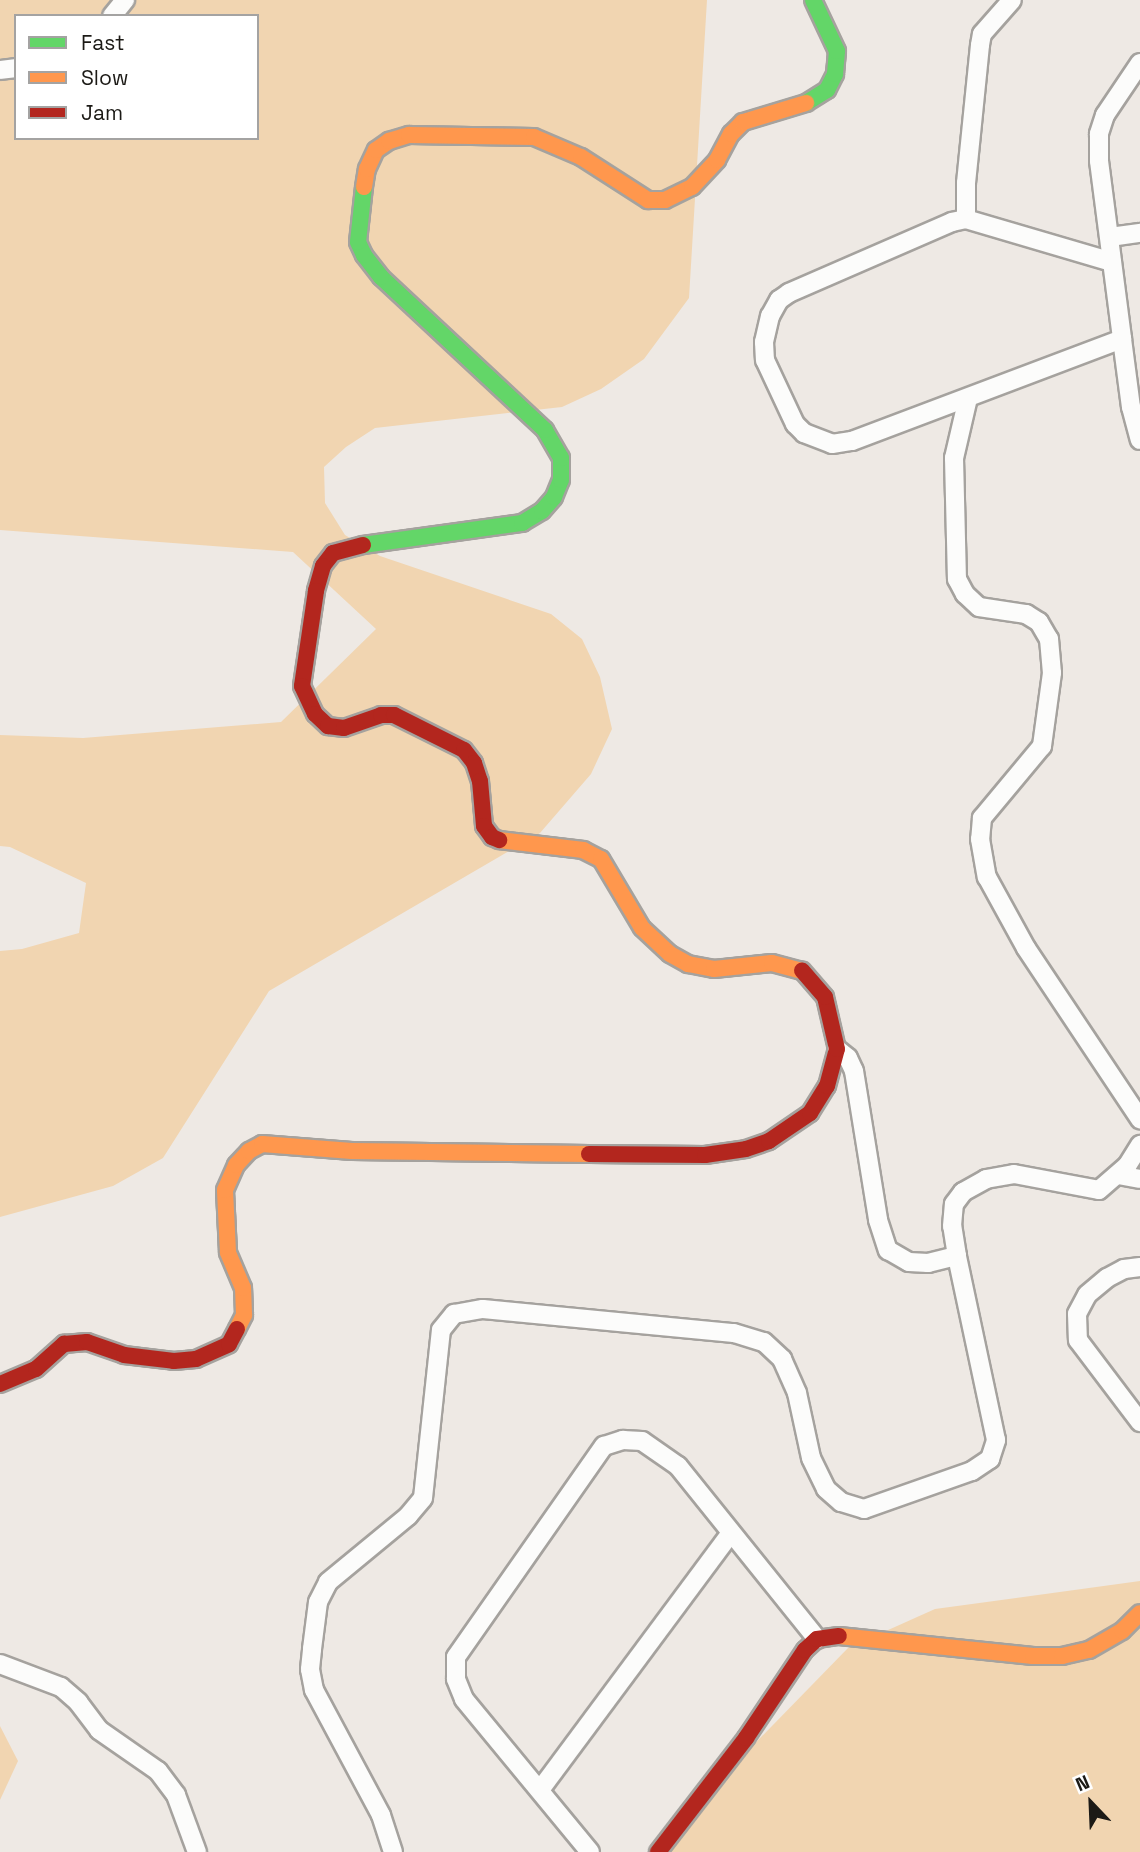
<!DOCTYPE html>
<style>
body{margin:0}
#map{position:relative;width:1140px;height:1852px;overflow:hidden;background:#eee9e4;font-family:"Space Grotesk",sans-serif}
div>[style]{position:absolute}
.green>*{inset:0;background:#f1d5b1}
.roads{filter:drop-shadow(2px 0 #a5a29e) drop-shadow(-2px 0 #a5a29e) drop-shadow(0 2px #a5a29e) drop-shadow(0 -2px #a5a29e)}
.street>*{height:18px;margin:-9px;padding:0 9px;transform-origin:9px;border-radius:9px;background:#fcfcfb}
.fast>*{height:16px;margin:-8px;padding:0 8px;transform-origin:8px;border-radius:8px;background:#63d668}
.slow>*{height:16px;margin:-8px;padding:0 8px;transform-origin:8px;border-radius:8px;background:#ff974d}
.jam>*{height:16px;margin:-8px;padding:0 8px;transform-origin:8px;border-radius:8px;background:#b3261e}
span{translate:-50% -50%;white-space:nowrap;text-align:center;line-height:1.15;-webkit-text-stroke:7px #fff;paint-order:stroke}
.legend{position:absolute;left:14px;top:14px;width:245px;height:126px;box-sizing:border-box;background:#fff;border:2px solid #a4a3a2;margin:0;padding:9px 12px;list-style:none;font-size:21px;color:#1c1a16}
.legend li{display:flex;align-items:center;gap:14px;height:35px}
.legend b{width:35px;border:2px solid #a4a3a2}
.north{position:absolute;left:1056px;top:1768px;width:70px;height:70px;-webkit-text-stroke:5px #fff;paint-order:stroke;rotate:337deg;font-size:19px;font-weight:700;line-height:28px;text-align:center;color:#1c1a16}
.north::after{content:'';display:block;margin:auto;width:24px;height:32px;background:#1c1a16;clip-path:polygon(50% 0,100% 100%,50% 72%,0 100%)}
</style>
<div id="map">
<div class="green">
<i style="clip-path:polygon(evenodd,0 0,707px 0,689px 298px,644px 359px,601px 389px,562px 407px,375px 428px,346px 447px,324px 467px,325px 503px,345px 535px,380px 556px,551px 614px,582px 639px,600px 677px,612px 729px,591px 774px,540px 833px,269px 991px,163px 1158px,113px 1186px,0 1217px,0 951px,22px 949px,79px 933px,86px 883px,10px 847px,0 846px,0 735px,83px 738px,281px 722px,376px 629px,293px 552px,0 530px,0 0,16px 16px,257px 16px,257px 138px,16px 138px,16px 16px)"></i>
<i style="clip-path:polygon(1140px 1581px,1140px 1852px,649px 1852px,848px 1648px,935px 1609px)"></i>
<i style="clip-path:polygon(0 1726px,18px 1761px,0 1800px)"></i>
</div>
<div class="roads">
<div class="street">
<i style="left:112px;top:16px;width:21px;rotate:-51deg"></i>
<i style="left:1140px;top:63px;width:63px;rotate:123.9deg"></i>
<i style="left:1105px;top:115px;width:20px;rotate:108deg"></i>
<i style="left:1099px;top:134px;width:27px;rotate:90deg"></i>
<i style="left:1099px;top:161px;width:179px;rotate:82.6deg"></i>
<i style="left:1122px;top:339px;width:69px;rotate:82.5deg"></i>
<i style="left:1131px;top:407px;width:34px;rotate:75deg"></i>
<i style="left:0;top:70px;width:16px;rotate:-7deg"></i>
<i style="left:966px;top:219px;width:36px;rotate:-90deg"></i>
<i style="left:966px;top:183px;width:139px;rotate:-84.2deg"></i>
<i style="left:980px;top:45px;width:11px;rotate:-80deg"></i>
<i style="left:982px;top:34px;width:45px;rotate:-48.6deg"></i>
<i style="left:1110px;top:237px;width:30px;rotate:-8deg"></i>
<i style="left:1112px;top:262px;width:152px;rotate:-163.6deg"></i>
<i style="left:966px;top:219px;width:14px;rotate:168deg"></i>
<i style="left:952px;top:222px;width:178px;rotate:156.5deg"></i>
<i style="left:789px;top:293px;width:12px;rotate:145deg"></i>
<i style="left:779px;top:300px;width:18px;rotate:119deg"></i>
<i style="left:770px;top:316px;width:27px;rotate:103deg"></i>
<i style="left:764px;top:342px;width:18px;rotate:87deg"></i>
<i style="left:765px;top:360px;width:71px;rotate:64.9deg"></i>
<i style="left:795px;top:424px;width:13px;rotate:45deg"></i>
<i style="left:804px;top:433px;width:30px;rotate:21deg"></i>
<i style="left:832px;top:444px;width:20px;rotate:-9deg"></i>
<i style="left:852px;top:441px;width:289px;rotate:-20.7deg"></i>
<i style="left:968px;top:398px;width:62px;rotate:103.1deg"></i>
<i style="left:954px;top:458px;width:121px;rotate:88.6deg"></i>
<i style="left:957px;top:579px;width:17px;rotate:62deg"></i>
<i style="left:965px;top:594px;width:19px;rotate:43deg"></i>
<i style="left:979px;top:607px;width:48px;rotate:8.5deg"></i>
<i style="left:1026px;top:614px;width:15px;rotate:32deg"></i>
<i style="left:1039px;top:622px;width:20px;rotate:60deg"></i>
<i style="left:1049px;top:639px;width:34px;rotate:85deg"></i>
<i style="left:1052px;top:673px;width:74px;rotate:97.8deg"></i>
<i style="left:1042px;top:746px;width:94px;rotate:129.8deg"></i>
<i style="left:982px;top:818px;width:21px;rotate:95deg"></i>
<i style="left:980px;top:839px;width:39px;rotate:80deg"></i>
<i style="left:987px;top:877px;width:81px;rotate:61.2deg"></i>
<i style="left:1026px;top:948px;width:206px;rotate:56.3deg"></i>
<i style="left:837px;top:1049px;width:14px;rotate:39deg"></i>
<i style="left:848px;top:1058px;width:14px;rotate:65deg"></i>
<i style="left:854px;top:1071px;width:151px;rotate:80.8deg"></i>
<i style="left:878px;top:1220px;width:32px;rotate:72deg"></i>
<i style="left:888px;top:1250px;width:24px;rotate:30deg"></i>
<i style="left:909px;top:1262px;width:19px;rotate:3deg"></i>
<i style="left:928px;top:1263px;width:30px;rotate:-14deg"></i>
<i style="left:1118px;top:1175px;width:22px;rotate:10deg"></i>
<i style="left:1140px;top:1267px;width:16px;rotate:173deg"></i>
<i style="left:1124px;top:1269px;width:19px;rotate:152deg"></i>
<i style="left:1107px;top:1278px;width:26px;rotate:140deg"></i>
<i style="left:1087px;top:1295px;width:21px;rotate:118deg"></i>
<i style="left:1077px;top:1314px;width:26px;rotate:88deg"></i>
<i style="left:1078px;top:1340px;width:103px;rotate:52.9deg"></i>
<i style="left:0;top:1664px;width:65px;rotate:20.7deg"></i>
<i style="left:61px;top:1687px;width:23px;rotate:41deg"></i>
<i style="left:78px;top:1702px;width:35px;rotate:53deg"></i>
<i style="left:99px;top:1730px;width:72px;rotate:34.8deg"></i>
<i style="left:158px;top:1771px;width:30px;rotate:53deg"></i>
<i style="left:176px;top:1795px;width:61px;rotate:69.8deg"></i>
<i style="left:540px;top:1790px;width:319px;rotate:-53.4deg"></i>
<i style="left:393px;top:1852px;width:39px;rotate:-108deg"></i>
<i style="left:381px;top:1815px;width:142px;rotate:-118.2deg"></i>
<i style="left:314px;top:1690px;width:21px;rotate:-101deg"></i>
<i style="left:310px;top:1669px;width:20px;rotate:-84deg"></i>
<i style="left:312px;top:1649px;width:47px;rotate:-82.7deg"></i>
<i style="left:318px;top:1602px;width:22px;rotate:-63deg"></i>
<i style="left:328px;top:1582px;width:104px;rotate:-39.5deg"></i>
<i style="left:408px;top:1516px;width:23px;rotate:-50deg"></i>
<i style="left:423px;top:1498px;width:169px;rotate:-83.9deg"></i>
<i style="left:441px;top:1330px;width:21px;rotate:-51deg"></i>
<i style="left:454px;top:1314px;width:29px;rotate:-10deg"></i>
<i style="left:483px;top:1309px;width:252px;rotate:5.5deg"></i>
<i style="left:734px;top:1333px;width:31px;rotate:17deg"></i>
<i style="left:764px;top:1342px;width:25px;rotate:43deg"></i>
<i style="left:782px;top:1359px;width:37px;rotate:66deg"></i>
<i style="left:797px;top:1393px;width:66px;rotate:77.8deg"></i>
<i style="left:811px;top:1458px;width:34px;rotate:64deg"></i>
<i style="left:826px;top:1489px;width:20px;rotate:41deg"></i>
<i style="left:841px;top:1502px;width:24px;rotate:17deg"></i>
<i style="left:864px;top:1509px;width:114px;rotate:-19.4deg"></i>
<i style="left:972px;top:1471px;width:22px;rotate:-34deg"></i>
<i style="left:990px;top:1459px;width:20px;rotate:-72deg"></i>
<i style="left:996px;top:1440px;width:188px;rotate:-102deg"></i>
<i style="left:957px;top:1256px;width:30px;rotate:-99deg"></i>
<i style="left:952px;top:1226px;width:22px;rotate:-85deg"></i>
<i style="left:954px;top:1204px;width:15px;rotate:-53deg"></i>
<i style="left:963px;top:1192px;width:26px;rotate:-29deg"></i>
<i style="left:986px;top:1179px;width:28px;rotate:-10deg"></i>
<i style="left:1014px;top:1174px;width:86px;rotate:10.7deg"></i>
<i style="left:1099px;top:1190px;width:37px;rotate:-41deg"></i>
<i style="left:1127px;top:1166px;width:25px;rotate:-58deg"></i>
<i style="left:590px;top:1852px;width:198px;rotate:-129.5deg"></i>
<i style="left:464px;top:1699px;width:22px;rotate:-112deg"></i>
<i style="left:456px;top:1679px;width:22px;rotate:-90deg"></i>
<i style="left:456px;top:1657px;width:258px;rotate:-55deg"></i>
<i style="left:604px;top:1446px;width:20px;rotate:-18deg"></i>
<i style="left:623px;top:1440px;width:19px;rotate:3deg"></i>
<i style="left:642px;top:1441px;width:44px;rotate:34.8deg"></i>
<i style="left:678px;top:1466px;width:222px;rotate:51.2deg"></i>
</div>
<div class="fast">
<i style="left:806px;top:103px;width:25px;rotate:-32deg"></i>
<i style="left:827px;top:90px;width:18px;rotate:-63deg"></i>
<i style="left:835px;top:74px;width:23px;rotate:-85deg"></i>
<i style="left:837px;top:51px;width:56px;rotate:-115.2deg"></i>
<i style="left:363px;top:545px;width:161px;rotate:-7.9deg"></i>
<i style="left:522px;top:523px;width:23px;rotate:-31deg"></i>
<i style="left:542px;top:511px;width:18px;rotate:-49deg"></i>
<i style="left:554px;top:497px;width:18px;rotate:-68deg"></i>
<i style="left:561px;top:480px;width:22px;rotate:-90deg"></i>
<i style="left:561px;top:458px;width:32px;rotate:-120deg"></i>
<i style="left:545px;top:430px;width:224px;rotate:-137deg"></i>
<i style="left:381px;top:277px;width:28px;rotate:-128deg"></i>
<i style="left:364px;top:255px;width:14px;rotate:-115deg"></i>
<i style="left:358px;top:242px;width:55px;rotate:-83.8deg"></i>
</div>
<div class="slow">
<i style="left:364px;top:187px;width:18px;rotate:-81deg"></i>
<i style="left:367px;top:169px;width:21px;rotate:-65deg"></i>
<i style="left:376px;top:150px;width:16px;rotate:-35deg"></i>
<i style="left:389px;top:141px;width:21px;rotate:-17deg"></i>
<i style="left:409px;top:135px;width:125px;rotate:0.9deg"></i>
<i style="left:534px;top:137px;width:51px;rotate:23.1deg"></i>
<i style="left:581px;top:157px;width:80px;rotate:32.7deg"></i>
<i style="left:648px;top:200px;width:17px"></i>
<i style="left:665px;top:200px;width:30px;rotate:-26deg"></i>
<i style="left:692px;top:187px;width:37px;rotate:-47deg"></i>
<i style="left:717px;top:160px;width:30px;rotate:-62deg"></i>
<i style="left:731px;top:134px;width:17px;rotate:-45deg"></i>
<i style="left:743px;top:122px;width:66px;rotate:-16.8deg"></i>
<i style="left:499px;top:840px;width:85px;rotate:6.8deg"></i>
<i style="left:583px;top:850px;width:20px;rotate:27deg"></i>
<i style="left:601px;top:859px;width:80px;rotate:59.3deg"></i>
<i style="left:642px;top:928px;width:38px;rotate:43deg"></i>
<i style="left:670px;top:954px;width:21px;rotate:29deg"></i>
<i style="left:688px;top:964px;width:26px;rotate:11deg"></i>
<i style="left:714px;top:969px;width:58px;rotate:-5.9deg"></i>
<i style="left:772px;top:963px;width:31px;rotate:15deg"></i>
<i style="left:237px;top:1329px;width:16px;rotate:-63deg"></i>
<i style="left:244px;top:1315px;width:27px;rotate:-92deg"></i>
<i style="left:243px;top:1288px;width:39px;rotate:-113deg"></i>
<i style="left:228px;top:1252px;width:62px;rotate:-92.8deg"></i>
<i style="left:225px;top:1190px;width:27px;rotate:-66deg"></i>
<i style="left:236px;top:1165px;width:19px;rotate:-47deg"></i>
<i style="left:249px;top:1151px;width:15px;rotate:-28deg"></i>
<i style="left:262px;top:1144px;width:90px;rotate:4.4deg"></i>
<i style="left:352px;top:1151px;width:237px;rotate:0.7deg"></i>
<i style="left:839px;top:1636px;width:195px;rotate:5.9deg"></i>
<i style="left:1033px;top:1656px;width:29px"></i>
<i style="left:1062px;top:1656px;width:28px;rotate:-13deg"></i>
<i style="left:1089px;top:1650px;width:38px;rotate:-30deg"></i>
<i style="left:1122px;top:1631px;width:25px;rotate:-45deg"></i>
</div>
<div class="jam">
<i style="left:363px;top:545px;width:31px;rotate:165deg"></i>
<i style="left:333px;top:553px;width:16px;rotate:128deg"></i>
<i style="left:323px;top:566px;width:26px;rotate:106deg"></i>
<i style="left:316px;top:591px;width:96px;rotate:98.4deg"></i>
<i style="left:302px;top:686px;width:31px;rotate:65deg"></i>
<i style="left:315px;top:714px;width:18px;rotate:43deg"></i>
<i style="left:328px;top:726px;width:16px;rotate:7deg"></i>
<i style="left:344px;top:728px;width:39px;rotate:-19deg"></i>
<i style="left:381px;top:715px;width:13px"></i>
<i style="left:394px;top:715px;width:78px;rotate:26.6deg"></i>
<i style="left:464px;top:750px;width:16px;rotate:52deg"></i>
<i style="left:474px;top:763px;width:19px;rotate:72deg"></i>
<i style="left:480px;top:781px;width:45px;rotate:84.9deg"></i>
<i style="left:484px;top:826px;width:14px;rotate:54deg"></i>
<i style="left:492px;top:837px;width:8px;rotate:23deg"></i>
<i style="left:589px;top:1154px;width:116px;rotate:0.5deg"></i>
<i style="left:705px;top:1155px;width:41px;rotate:-8.3deg"></i>
<i style="left:746px;top:1149px;width:24px;rotate:-19deg"></i>
<i style="left:769px;top:1141px;width:50px;rotate:-34.3deg"></i>
<i style="left:810px;top:1113px;width:32px;rotate:-58deg"></i>
<i style="left:827px;top:1086px;width:38px;rotate:-75deg"></i>
<i style="left:837px;top:1049px;width:53px;rotate:-103deg"></i>
<i style="left:825px;top:997px;width:35px;rotate:-131deg"></i>
<i style="left:0;top:1384px;width:39px;rotate:-23deg"></i>
<i style="left:36px;top:1369px;width:38px;rotate:-42deg"></i>
<i style="left:64px;top:1344px;width:23px;rotate:-5deg"></i>
<i style="left:87px;top:1342px;width:39px;rotate:19deg"></i>
<i style="left:124px;top:1355px;width:50px;rotate:6.8deg"></i>
<i style="left:174px;top:1361px;width:22px;rotate:-5deg"></i>
<i style="left:196px;top:1359px;width:36px;rotate:-24deg"></i>
<i style="left:229px;top:1344px;width:17px;rotate:-62deg"></i>
<i style="left:658px;top:1852px;width:144px;rotate:-52.3deg"></i>
<i style="left:746px;top:1738px;width:106px;rotate:-56.2deg"></i>
<i style="left:805px;top:1650px;width:16px;rotate:-43deg"></i>
<i style="left:817px;top:1639px;width:22px;rotate:-8deg"></i>
</div>
</div>
<ul class="legend">
<li><b style="height:9px;background:#63d668"></b>Fast</li>
<li><b style="height:9px;background:#ff974d"></b>Slow</li>
<li><b style="height:9px;background:#b3261e"></b>Jam</li>
</ul>
<div class="north">N</div>
</div>
